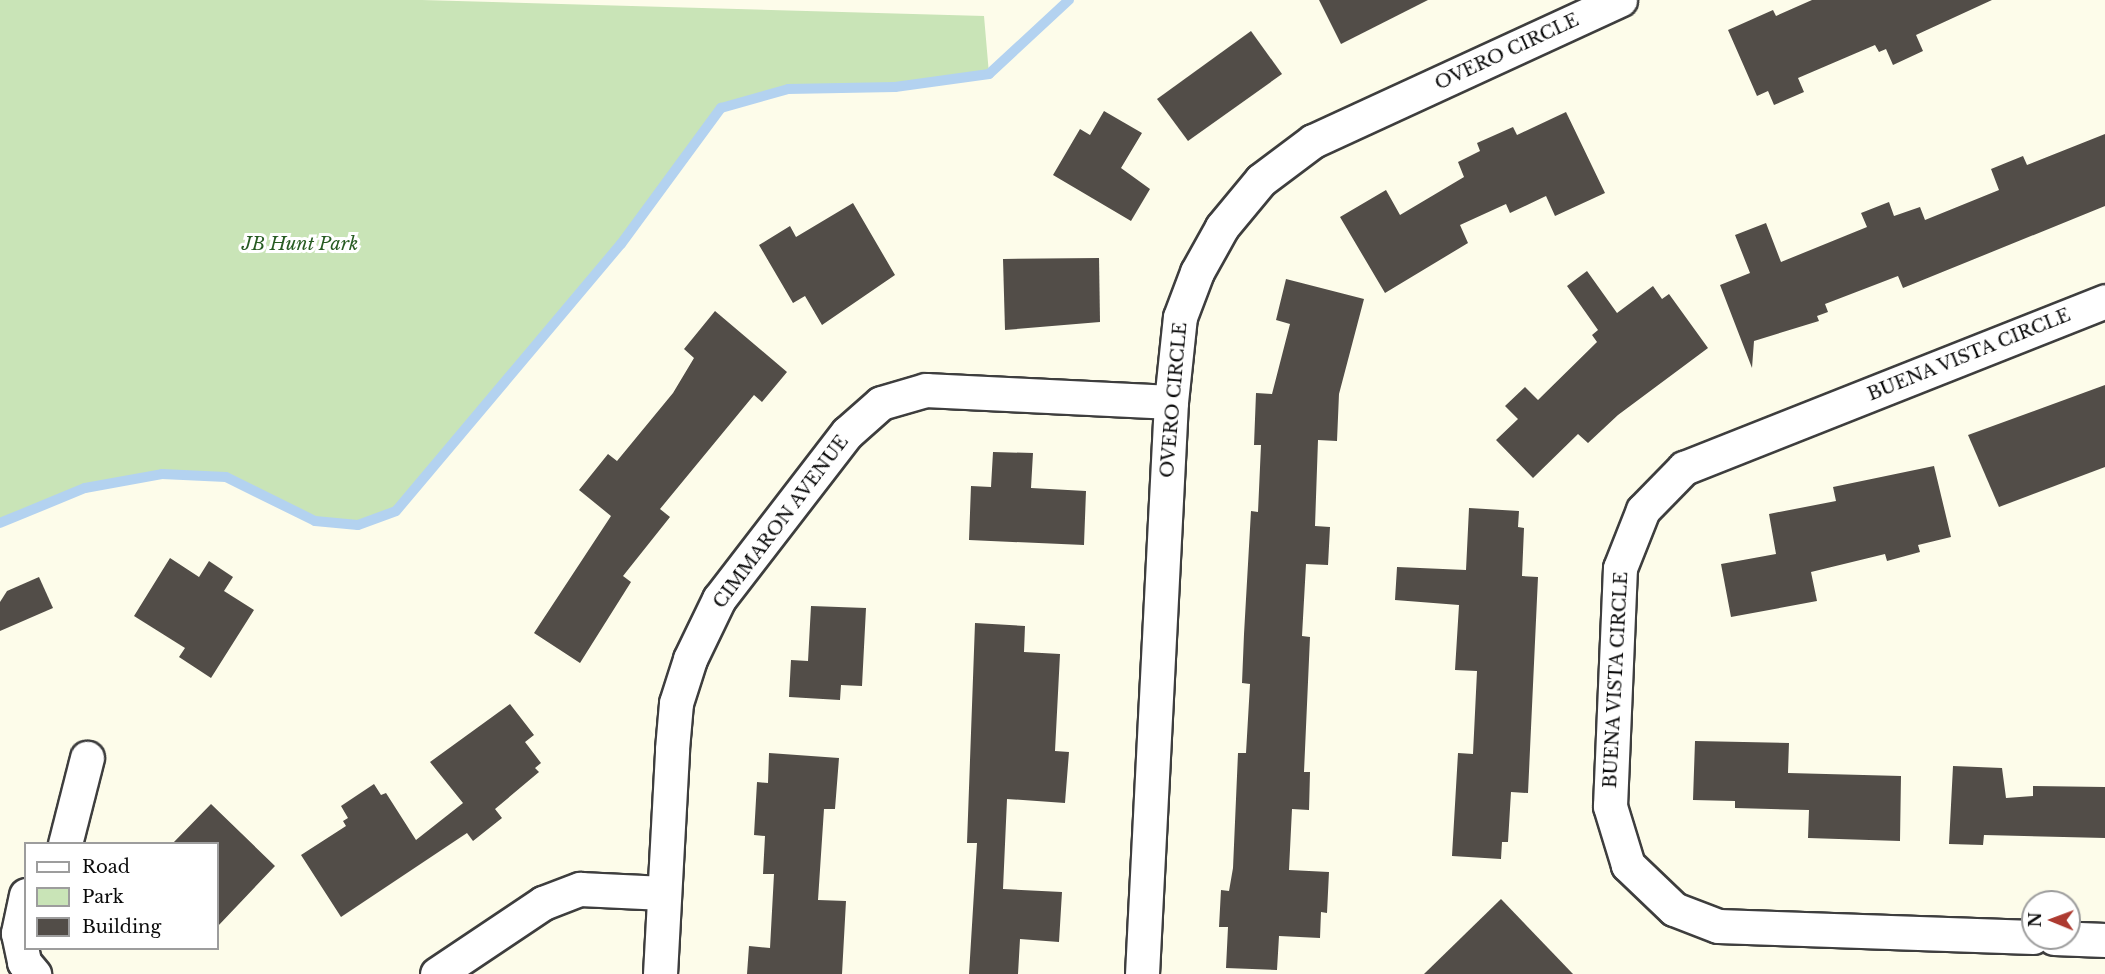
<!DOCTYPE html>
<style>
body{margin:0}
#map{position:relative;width:2105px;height:974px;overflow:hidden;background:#fdfcea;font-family:"Libre Baskerville",serif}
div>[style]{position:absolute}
.green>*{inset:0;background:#c9e4b7}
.stream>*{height:10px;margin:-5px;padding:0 5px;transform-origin:5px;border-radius:5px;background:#b3d2f0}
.building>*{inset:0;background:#524d48}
.roads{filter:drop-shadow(2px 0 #3e3e3e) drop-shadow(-2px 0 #3e3e3e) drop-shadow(0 2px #3e3e3e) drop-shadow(0 -2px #3e3e3e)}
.minor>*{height:33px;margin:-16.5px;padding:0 16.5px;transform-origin:16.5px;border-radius:16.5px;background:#fff}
span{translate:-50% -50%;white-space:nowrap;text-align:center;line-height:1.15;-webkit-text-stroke:6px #fff;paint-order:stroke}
.street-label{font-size:18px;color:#0b0b0b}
.park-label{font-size:18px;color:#275b22;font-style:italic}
.legend{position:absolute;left:24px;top:842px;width:195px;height:108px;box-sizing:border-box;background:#fff;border:2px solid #9d9d9d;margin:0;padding:8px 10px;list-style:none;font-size:18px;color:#0b0b0b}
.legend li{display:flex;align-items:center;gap:12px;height:30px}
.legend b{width:30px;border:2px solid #9d9d9d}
.north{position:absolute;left:2021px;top:890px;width:60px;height:60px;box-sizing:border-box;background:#fff;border:2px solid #9d9d9d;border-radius:50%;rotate:271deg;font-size:16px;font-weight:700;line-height:24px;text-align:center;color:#0b0b0b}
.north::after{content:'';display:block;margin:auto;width:21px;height:27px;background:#ad3a30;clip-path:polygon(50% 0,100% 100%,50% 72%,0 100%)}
</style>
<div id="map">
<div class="green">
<i style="clip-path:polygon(0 0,422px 0,984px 16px,989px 74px,895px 87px,788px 89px,721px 108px,621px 244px,396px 511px,358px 525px,315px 521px,226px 477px,162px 474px,85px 488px,0 523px)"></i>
</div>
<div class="stream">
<i style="left:0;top:523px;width:92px;rotate:-22.4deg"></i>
<i style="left:85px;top:488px;width:78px;rotate:-10.3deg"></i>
<i style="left:162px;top:474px;width:64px;rotate:2.7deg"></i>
<i style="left:226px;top:477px;width:99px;rotate:26.3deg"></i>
<i style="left:315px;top:521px;width:43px;rotate:5.3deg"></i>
<i style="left:358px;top:525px;width:40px;rotate:-20.2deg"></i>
<i style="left:396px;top:511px;width:349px;rotate:-49.9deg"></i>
<i style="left:621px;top:244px;width:169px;rotate:-53.7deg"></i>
<i style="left:721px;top:108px;width:70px;rotate:-15.8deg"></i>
<i style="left:788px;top:89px;width:107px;rotate:-1.1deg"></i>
<i style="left:895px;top:87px;width:95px;rotate:-7.9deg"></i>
<i style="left:989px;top:74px;width:109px;rotate:-42.8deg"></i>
</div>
<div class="building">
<i style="clip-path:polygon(1319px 0,1428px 0,1341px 44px)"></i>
<i style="clip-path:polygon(1812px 0,1992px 0,1916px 35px,1923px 51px,1893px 65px,1886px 49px,1879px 52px,1875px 45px,1798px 78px,1804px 92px,1774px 105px,1768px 91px,1757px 96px,1728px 30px,1773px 10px,1776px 16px)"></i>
<i style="clip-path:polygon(1251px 31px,1282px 74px,1188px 141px,1157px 99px)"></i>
<i style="clip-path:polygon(1104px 111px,1142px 133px,1121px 168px,1150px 189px,1131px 221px,1053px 175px,1080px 129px,1090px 135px)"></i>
<i style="clip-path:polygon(1566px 112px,1605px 193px,1555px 216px,1546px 196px,1510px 213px,1506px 204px,1460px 225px,1468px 243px,1385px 293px,1340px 217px,1386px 190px,1400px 215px,1464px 177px,1458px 162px,1480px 151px,1477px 143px,1513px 127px,1517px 135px)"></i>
<i style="clip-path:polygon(2105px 134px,2105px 206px,1903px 288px,1898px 276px,1825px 304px,1828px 312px,1817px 316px,1819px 321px,1754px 341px,1752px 368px,1720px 285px,1750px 273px,1735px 235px,1766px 223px,1781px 262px,1867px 227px,1861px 213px,1889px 202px,1894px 216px,1920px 207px,1925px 220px,1999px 190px,1991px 169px,2023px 156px,2027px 165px)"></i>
<i style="clip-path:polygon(853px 203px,895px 275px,822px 325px,805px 296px,793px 303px,759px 245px,790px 226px,796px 237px)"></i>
<i style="clip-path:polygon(1099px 258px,1100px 322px,1005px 330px,1003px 259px)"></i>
<i style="clip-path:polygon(1587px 271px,1617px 313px,1653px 286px,1662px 299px,1669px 294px,1708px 348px,1618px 415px,1588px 443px,1578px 434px,1533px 478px,1496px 440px,1518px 419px,1505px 406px,1525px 387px,1538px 400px,1597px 342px,1592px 335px,1598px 330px,1567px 286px)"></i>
<i style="clip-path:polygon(1286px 279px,1364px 299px,1339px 394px,1337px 441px,1318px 440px,1315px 526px,1330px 527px,1328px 565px,1306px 564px,1302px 636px,1310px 637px,1304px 772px,1310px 772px,1309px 810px,1292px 809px,1289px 870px,1329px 872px,1327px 913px,1321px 912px,1320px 938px,1279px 936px,1277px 970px,1226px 968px,1228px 927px,1219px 927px,1221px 890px,1229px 891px,1233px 868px,1238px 753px,1246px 753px,1250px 684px,1242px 683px,1244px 634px,1251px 511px,1258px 512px,1261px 445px,1254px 445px,1256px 393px,1272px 394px,1290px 324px,1276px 320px)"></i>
<i style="clip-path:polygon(715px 311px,787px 372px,762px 402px,754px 395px,660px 509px,670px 517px,623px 576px,631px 582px,580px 663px,534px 633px,611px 516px,579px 490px,608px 454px,617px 461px,673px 393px,694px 358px,684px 349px)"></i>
<i style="clip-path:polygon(2105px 385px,2105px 467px,1999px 507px,1968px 435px)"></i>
<i style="clip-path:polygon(993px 452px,1033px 453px,1031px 488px,1086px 491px,1084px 545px,969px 540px,971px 486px,991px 487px)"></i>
<i style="clip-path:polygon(1934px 466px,1951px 537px,1918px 545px,1920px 552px,1887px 561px,1885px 554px,1811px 572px,1817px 601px,1731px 617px,1721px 564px,1776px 554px,1769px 514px,1836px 501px,1833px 487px)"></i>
<i style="clip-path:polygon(1469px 508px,1519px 511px,1518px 527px,1524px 528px,1522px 576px,1538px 577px,1528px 793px,1511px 792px,1508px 842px,1502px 842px,1501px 859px,1452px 856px,1458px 753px,1473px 754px,1477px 671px,1455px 670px,1459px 605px,1395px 600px,1397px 567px,1466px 570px)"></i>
<i style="clip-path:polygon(170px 558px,199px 577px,209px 561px,233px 577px,224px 591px,254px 610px,211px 678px,179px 657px,185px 648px,134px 616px)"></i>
<i style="clip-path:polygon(39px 577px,53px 608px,0 631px,0 602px,7px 591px)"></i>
<i style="clip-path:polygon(811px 606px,866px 608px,862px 686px,841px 685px,840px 700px,789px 697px,791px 660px,808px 661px)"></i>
<i style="clip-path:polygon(975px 623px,1025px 626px,1024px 652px,1060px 654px,1055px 751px,1069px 752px,1065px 803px,1007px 799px,1003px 889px,1062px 892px,1059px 942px,1020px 939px,1018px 974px,969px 974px,977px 843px,967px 843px)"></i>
<i style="clip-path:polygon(510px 704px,534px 735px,525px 742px,541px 763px,535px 768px,539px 772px,495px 809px,502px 818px,473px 841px,467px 833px,341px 917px,301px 855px,346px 826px,343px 821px,348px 818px,341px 806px,374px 784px,381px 795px,386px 793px,416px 840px,463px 803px,430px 762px)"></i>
<i style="clip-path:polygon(1695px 741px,1789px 743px,1788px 773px,1901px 776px,1900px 841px,1808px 838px,1809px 810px,1735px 808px,1735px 801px,1693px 800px)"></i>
<i style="clip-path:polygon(769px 753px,839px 758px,835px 809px,824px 809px,818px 900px,846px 901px,842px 974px,747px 974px,749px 946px,770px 948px,774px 874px,763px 874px,765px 836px,754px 835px,757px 782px,768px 783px)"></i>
<i style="clip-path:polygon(1953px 766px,2002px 768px,2006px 798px,2033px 796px,2033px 786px,2105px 787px,2105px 838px,1984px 835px,1983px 845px,1949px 844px)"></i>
<i style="clip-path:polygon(211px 804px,275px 866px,218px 926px,218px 843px,173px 843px)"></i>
<i style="clip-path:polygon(1501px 899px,1573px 974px,1424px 974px)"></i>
</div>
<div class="roads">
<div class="minor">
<i style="left:65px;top:844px;width:89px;rotate:-75.7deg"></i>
<i style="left:26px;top:895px;width:39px;rotate:102deg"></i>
<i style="left:18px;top:933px;width:30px;rotate:78deg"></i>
<i style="left:24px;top:962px;width:16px;rotate:50deg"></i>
<i style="left:2033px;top:937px;width:315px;rotate:-178deg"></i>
<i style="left:1718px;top:926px;width:47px;rotate:-158.9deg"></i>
<i style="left:1674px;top:909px;width:64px;rotate:-136.3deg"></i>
<i style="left:1628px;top:865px;width:62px;rotate:-107deg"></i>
<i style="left:1610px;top:806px;width:238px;rotate:-87.6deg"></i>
<i style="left:1620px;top:568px;width:62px;rotate:-68.4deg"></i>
<i style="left:1643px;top:510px;width:59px;rotate:-45.7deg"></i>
<i style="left:1684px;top:468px;width:453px;rotate:-21.6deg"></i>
<i style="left:2054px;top:938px;width:51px;rotate:2.2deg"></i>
<i style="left:437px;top:974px;width:128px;rotate:-33.8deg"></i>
<i style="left:543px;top:903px;width:40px;rotate:-21deg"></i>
<i style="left:580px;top:889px;width:84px;rotate:2.7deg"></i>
<i style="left:660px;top:974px;width:225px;rotate:-86.9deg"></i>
<i style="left:672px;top:749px;width:46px;rotate:-85deg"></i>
<i style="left:676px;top:703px;width:46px;rotate:-72.3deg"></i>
<i style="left:690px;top:659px;width:67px;rotate:-64.2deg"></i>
<i style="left:719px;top:599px;width:210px;rotate:-52.4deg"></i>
<i style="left:847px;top:433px;width:45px;rotate:-41.4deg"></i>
<i style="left:881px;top:403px;width:47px;rotate:-16.1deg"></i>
<i style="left:926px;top:390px;width:245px;rotate:2.8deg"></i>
<i style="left:1142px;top:974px;width:573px;rotate:-87.1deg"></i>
<i style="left:1171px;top:402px;width:85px;rotate:-84deg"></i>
<i style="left:1180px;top:317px;width:48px;rotate:-69.3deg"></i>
<i style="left:1197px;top:272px;width:51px;rotate:-60.9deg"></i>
<i style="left:1222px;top:227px;width:61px;rotate:-50.3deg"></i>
<i style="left:1261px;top:180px;width:65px;rotate:-36.9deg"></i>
<i style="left:1313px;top:141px;width:338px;rotate:-24.7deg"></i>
</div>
</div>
<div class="street-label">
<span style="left:1507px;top:52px;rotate:-25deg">OVERO CIRCLE</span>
<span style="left:1969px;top:355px;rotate:-22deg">BUENA VISTA CIRCLE</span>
<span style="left:1174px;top:400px;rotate:-85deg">OVERO CIRCLE</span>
<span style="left:781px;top:522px;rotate:-53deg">CIMMARON AVENUE</span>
<span style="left:1616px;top:680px;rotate:-87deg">BUENA VISTA CIRCLE</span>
</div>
<div class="park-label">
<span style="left:300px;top:244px">JB Hunt Park</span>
</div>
<ul class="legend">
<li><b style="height:8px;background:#fff"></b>Road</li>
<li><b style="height:16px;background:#c9e4b7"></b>Park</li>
<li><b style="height:16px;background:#524d48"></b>Building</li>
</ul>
<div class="north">N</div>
</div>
